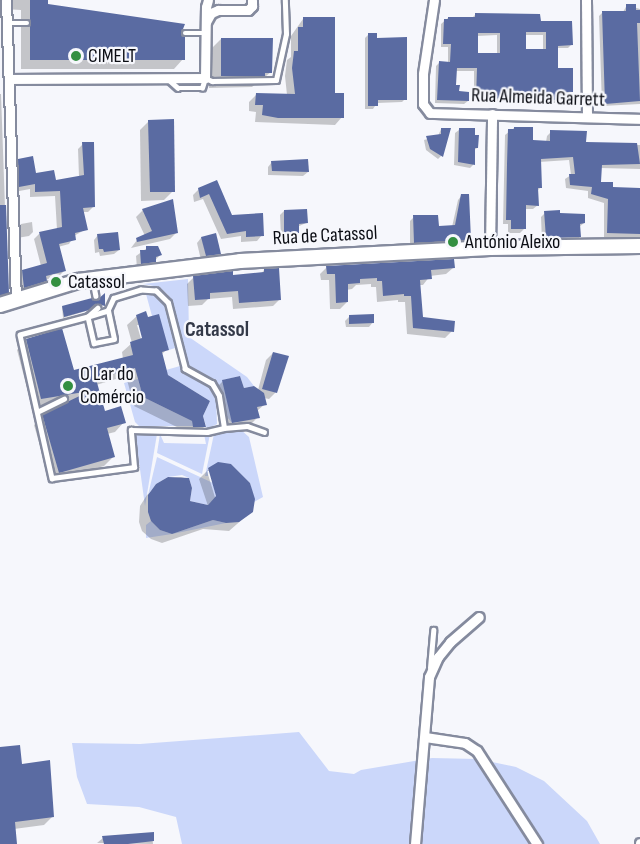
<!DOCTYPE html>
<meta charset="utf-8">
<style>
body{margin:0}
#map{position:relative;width:640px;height:844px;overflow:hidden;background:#f6f7fc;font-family:"Sofia Sans Condensed",sans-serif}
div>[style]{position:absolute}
.green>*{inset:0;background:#cbd7fa}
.shadow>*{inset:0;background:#0003}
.building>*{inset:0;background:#5a6ba2}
.roads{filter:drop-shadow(2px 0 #858b9e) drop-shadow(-2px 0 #858b9e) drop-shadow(0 2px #858b9e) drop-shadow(0 -2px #858b9e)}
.lane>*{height:4.5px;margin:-2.25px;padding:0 2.25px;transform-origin:2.25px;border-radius:2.25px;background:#fff}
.street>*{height:9px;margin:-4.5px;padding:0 4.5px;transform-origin:4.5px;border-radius:4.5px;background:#fff}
.secondary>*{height:14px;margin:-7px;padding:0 7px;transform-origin:7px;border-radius:7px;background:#fff}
.dots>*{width:16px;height:16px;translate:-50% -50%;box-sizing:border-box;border:3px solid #f6f7fc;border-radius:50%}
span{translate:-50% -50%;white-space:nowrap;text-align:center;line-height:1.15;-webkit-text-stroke:4.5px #f6f7fc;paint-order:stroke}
.poi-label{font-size:20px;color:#0a0c13}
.left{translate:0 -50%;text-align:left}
.street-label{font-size:20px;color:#0a0c13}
.neighbourhood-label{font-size:21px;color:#333948;font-weight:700}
</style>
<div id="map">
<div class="green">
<i style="clip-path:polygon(188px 279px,189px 337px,247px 377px,254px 386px,244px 388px,240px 376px,223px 380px,233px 424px,227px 417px,223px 395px,216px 383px,193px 369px,187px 362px,168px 295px,159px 287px,143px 284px)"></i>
<i style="clip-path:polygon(146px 294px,157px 296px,167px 309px,175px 348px,169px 350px,152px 316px)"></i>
<i style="clip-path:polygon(180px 366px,182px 371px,210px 386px,216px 395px,217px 424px,207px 429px,203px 416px,210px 401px,168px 375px,166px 370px)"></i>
<i style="clip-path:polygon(138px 379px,143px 397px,192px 421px,193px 426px,139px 426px,135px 422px,124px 383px)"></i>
<i style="clip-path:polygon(241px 430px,249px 437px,263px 497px,254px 502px,250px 483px,231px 464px,208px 468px,208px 476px,205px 476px,214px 434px)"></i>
<i style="clip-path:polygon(140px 432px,157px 434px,145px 506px,136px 440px,136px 434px)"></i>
<i style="clip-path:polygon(160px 434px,164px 443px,206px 444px,204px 434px,210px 434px,202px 474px,157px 453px)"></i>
<i style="clip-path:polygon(157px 457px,213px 483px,216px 496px,208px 505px,190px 501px,192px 488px,189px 478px,182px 475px,168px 477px,156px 484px,148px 495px)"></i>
<i style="clip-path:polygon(213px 520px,226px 523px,172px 534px,146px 538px,146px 525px,151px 521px,160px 530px,172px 534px)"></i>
<i style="clip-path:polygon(299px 732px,329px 771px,354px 774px,361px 770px,432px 758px,478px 759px,516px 767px,544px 781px,587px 821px,600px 844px,182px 844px,176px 817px,139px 807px,87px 804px,77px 777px,72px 743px,140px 744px)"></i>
</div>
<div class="shadow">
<i style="clip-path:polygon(3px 0,42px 0,46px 5px,179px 34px,183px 59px,174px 69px,21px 69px,21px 10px,4px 9px)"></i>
<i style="clip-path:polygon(627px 5px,640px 9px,640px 104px,602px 106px,599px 16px,602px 13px,623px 12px)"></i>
<i style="clip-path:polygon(evenodd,475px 15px,539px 23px,571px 45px,568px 48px,556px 48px,556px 70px,571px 92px,561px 95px,558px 103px,474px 101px,474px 71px,455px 71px,455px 86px,468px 101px,464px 104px,435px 103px,436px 66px,439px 63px,448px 63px,448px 47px,441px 47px,441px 24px,448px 18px,471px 19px,475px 15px,497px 35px,497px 54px,476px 54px,477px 36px,497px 35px,475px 15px,524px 35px,543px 35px,543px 50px,524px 50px,524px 35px)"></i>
<i style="clip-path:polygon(303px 19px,342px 117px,335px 125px,255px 122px,256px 112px,249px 111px,249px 102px,257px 94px,287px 95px,285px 76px,287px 60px,291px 57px,291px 36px)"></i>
<i style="clip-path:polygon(369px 34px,376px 39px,405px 99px,402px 102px,377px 103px,373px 109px,365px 109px,365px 38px)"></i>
<i style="clip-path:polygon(221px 39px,271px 72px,252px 87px,209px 88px,209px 51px)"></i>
<i style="clip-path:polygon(1px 94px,8px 292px,0 298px,0 94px)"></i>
<i style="clip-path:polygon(149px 121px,173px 191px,164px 200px,141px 201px,140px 130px)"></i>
<i style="clip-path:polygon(514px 128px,532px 142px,546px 142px,547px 136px,551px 132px,585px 144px,640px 145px,640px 169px,600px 168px,600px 184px,612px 189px,640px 190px,640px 238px,604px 237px,604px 203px,588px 198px,588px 191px,566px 188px,565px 179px,571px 175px,569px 160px,539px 162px,541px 187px,537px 191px,538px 205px,533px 209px,524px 209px,524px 229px,520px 233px,508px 233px,508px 224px,503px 224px,505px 135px)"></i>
<i style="clip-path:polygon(441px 129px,441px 156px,438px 159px,426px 150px,424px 140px,438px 136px)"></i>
<i style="clip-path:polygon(459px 130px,473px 136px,477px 148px,473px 151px,473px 165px,470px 168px,454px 165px,455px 133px)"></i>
<i style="clip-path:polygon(83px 144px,93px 207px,88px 212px,83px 212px,86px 229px,74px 236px,69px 244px,58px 247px,64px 271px,59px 276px,45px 280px,40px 286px,19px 291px,17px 277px,23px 271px,41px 266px,34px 239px,39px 234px,57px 230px,55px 196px,30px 197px,30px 189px,14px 192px,13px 166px,19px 161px,35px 175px,55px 182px,79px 177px,78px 149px)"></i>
<i style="clip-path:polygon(272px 162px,308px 172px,303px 176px,268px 175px,268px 167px)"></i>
<i style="clip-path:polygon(216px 182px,231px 216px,262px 235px,257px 241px,241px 242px,241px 236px,221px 239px,203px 199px,194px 202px,193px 195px,199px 189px)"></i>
<i style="clip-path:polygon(462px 195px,470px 239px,466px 243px,410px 246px,410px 221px,414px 217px,437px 227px,452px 227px,458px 200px)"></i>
<i style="clip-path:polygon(143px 210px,176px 233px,170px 239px,131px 248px,137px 240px,145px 236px,136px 217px)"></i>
<i style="clip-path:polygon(284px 211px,306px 223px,297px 227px,298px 232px,293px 237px,281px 237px,280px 215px)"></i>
<i style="clip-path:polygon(545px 213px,584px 223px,579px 227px,580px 237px,575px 241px,542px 242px,541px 217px)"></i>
<i style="clip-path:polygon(32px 222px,33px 232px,29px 236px,17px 238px,17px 229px,21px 224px)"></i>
<i style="clip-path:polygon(98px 235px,119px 250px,114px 254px,100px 256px,99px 252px,95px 253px,94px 240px)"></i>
<i style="clip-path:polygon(215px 235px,219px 254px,215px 258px,201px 260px,197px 243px,201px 238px)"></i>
<i style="clip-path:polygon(147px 248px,160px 255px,150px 266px,137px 268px,136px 256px)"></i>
<i style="clip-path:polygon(327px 267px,453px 268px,446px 274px,430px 276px,423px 285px,419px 285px,422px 319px,452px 331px,445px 338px,407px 334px,405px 302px,398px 302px,398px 300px,377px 302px,376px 287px,371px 287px,371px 284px,356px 285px,352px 289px,346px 290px,347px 302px,340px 309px,330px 309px,329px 280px,321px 280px,320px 274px)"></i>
<i style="clip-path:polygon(264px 270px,280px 299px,273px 306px,233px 309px,232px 297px,208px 299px,202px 305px,188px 306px,187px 284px,194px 277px,261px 274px)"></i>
<i style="clip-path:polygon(92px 299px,104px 305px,94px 305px,86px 311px,63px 318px,62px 307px)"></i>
<i style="clip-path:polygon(evenodd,137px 316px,167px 349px,161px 355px,166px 376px,201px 416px,204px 427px,195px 436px,184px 436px,183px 430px,134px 406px,126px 376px,96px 385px,104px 412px,124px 422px,115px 432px,107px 434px,113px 457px,104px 466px,50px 481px,34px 425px,43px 416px,71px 401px,32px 407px,17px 350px,26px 340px,61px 330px,72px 372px,123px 359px,122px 352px,132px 343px,127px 325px,137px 316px,137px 325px,140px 325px,146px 345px,143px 346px,137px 325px)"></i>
<i style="clip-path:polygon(350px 316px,373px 322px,369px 327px,346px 327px,345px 321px)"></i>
<i style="clip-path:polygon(273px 353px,276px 392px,269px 399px,264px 398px,265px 404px,257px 411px,258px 417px,251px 424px,226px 429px,216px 388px,223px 381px,243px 390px,258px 390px,266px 360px)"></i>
<i style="clip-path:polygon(evenodd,209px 469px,252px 511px,229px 531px,203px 529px,162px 543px,151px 539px,142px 531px,139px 522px,140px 506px,147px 495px,169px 478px,181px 477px,188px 479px,188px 502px,208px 506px,199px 479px,209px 469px,207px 471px,210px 471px,220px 503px,217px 504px,207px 471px)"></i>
<i style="clip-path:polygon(0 748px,21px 765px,52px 817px,44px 825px,14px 829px,16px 844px,0 844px)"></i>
<i style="clip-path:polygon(152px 834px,153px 844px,97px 843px,103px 838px)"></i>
</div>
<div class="building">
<i style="clip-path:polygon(30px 0,48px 0,48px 4px,185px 24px,181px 34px,185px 37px,185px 60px,30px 60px)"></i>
<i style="clip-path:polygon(626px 4px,636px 4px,636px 10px,640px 10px,640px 23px,637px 23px,640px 101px,605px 104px,602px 11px,626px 11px)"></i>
<i style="clip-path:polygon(evenodd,475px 13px,540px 14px,541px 21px,572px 21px,573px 45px,558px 46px,558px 68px,573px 68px,573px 92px,563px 92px,563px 100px,476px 98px,477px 68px,457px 68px,456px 85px,460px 85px,459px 91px,469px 92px,469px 101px,437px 100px,439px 61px,450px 62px,451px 44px,443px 44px,444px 19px,448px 19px,448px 17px,475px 17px,475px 13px,526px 32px,546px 32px,546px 49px,526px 49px,526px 32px,475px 13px,478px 33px,500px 33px,500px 53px,478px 53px,478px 33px)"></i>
<i style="clip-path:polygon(303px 17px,335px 17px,335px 93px,344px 93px,344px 118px,278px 118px,262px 115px,263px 105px,255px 105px,256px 93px,295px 94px,292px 68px,294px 51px,298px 51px,298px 27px,303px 27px)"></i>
<i style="clip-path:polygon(368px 33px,377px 33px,377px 38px,407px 37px,407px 100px,378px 100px,378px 106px,368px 106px)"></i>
<i style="clip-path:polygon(221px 38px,273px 38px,272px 73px,265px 73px,265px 76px,221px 76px)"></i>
<i style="clip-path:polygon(174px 119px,175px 192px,150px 192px,148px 120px)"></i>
<i style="clip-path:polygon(514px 127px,533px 127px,533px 140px,550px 141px,550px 130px,587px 131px,586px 142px,637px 143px,640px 164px,602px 165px,601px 182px,613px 182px,613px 187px,640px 188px,640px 234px,607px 233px,608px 199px,591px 194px,592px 187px,570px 185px,569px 174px,575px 174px,573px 157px,541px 159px,542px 188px,538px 188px,539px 206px,526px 205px,526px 229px,511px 229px,511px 220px,506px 220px,507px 164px,508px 129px,514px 129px)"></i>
<i style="clip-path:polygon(441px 128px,451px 128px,443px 157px,430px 149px,426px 136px,441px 134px)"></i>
<i style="clip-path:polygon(459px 128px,475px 128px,475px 135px,479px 135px,478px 148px,475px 148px,475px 165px,458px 162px)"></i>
<i style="clip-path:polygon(82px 142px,94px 142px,95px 207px,83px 208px,88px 230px,75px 233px,76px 240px,59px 244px,66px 271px,46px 276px,47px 281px,24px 288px,22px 270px,47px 263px,39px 232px,62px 227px,60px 191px,35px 192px,35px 184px,19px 187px,18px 159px,33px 156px,36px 173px,54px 170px,56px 180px,84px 175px)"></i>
<i style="clip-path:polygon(308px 159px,309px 172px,272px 171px,271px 161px)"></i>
<i style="clip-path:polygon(217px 180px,232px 215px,263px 213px,264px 236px,246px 237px,246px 231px,227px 234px,209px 194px,200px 198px,198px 188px)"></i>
<i style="clip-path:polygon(461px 194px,469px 194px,471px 240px,414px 243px,413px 215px,438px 215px,439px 226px,455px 225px)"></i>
<i style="clip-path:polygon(173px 199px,178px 233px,137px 242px,136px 238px,152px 231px,142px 209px)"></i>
<i style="clip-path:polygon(0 205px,6px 205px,9px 293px,0 296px)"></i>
<i style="clip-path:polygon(307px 209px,308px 223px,299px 224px,299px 233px,284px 233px,284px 210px)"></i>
<i style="clip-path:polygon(560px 210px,560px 213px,585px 214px,585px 223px,580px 224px,581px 237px,546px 238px,544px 211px)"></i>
<i style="clip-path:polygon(118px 232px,120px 250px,104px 252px,103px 249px,99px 249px,97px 234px)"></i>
<i style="clip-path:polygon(216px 233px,221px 254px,206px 256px,201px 237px)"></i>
<i style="clip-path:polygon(146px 246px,158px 246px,162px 255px,156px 257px,156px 262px,141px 264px,140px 250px,146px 250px)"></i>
<i style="clip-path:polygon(454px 259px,455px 268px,431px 270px,432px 279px,420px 280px,423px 317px,455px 321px,454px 332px,413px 328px,411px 296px,404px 296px,404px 294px,383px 296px,382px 281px,377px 281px,377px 278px,360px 279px,360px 283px,348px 284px,348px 302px,336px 303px,335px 274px,327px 274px,326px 266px)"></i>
<i style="clip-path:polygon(279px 268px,281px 300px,239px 303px,238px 291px,210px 293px,210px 299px,195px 300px,193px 276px,233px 271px,233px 275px,264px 272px,264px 269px)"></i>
<i style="clip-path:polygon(105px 293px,105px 306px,97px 304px,89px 310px,64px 317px,62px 306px,92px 298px,97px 300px)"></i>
<i style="clip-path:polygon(146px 311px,148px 317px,159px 314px,169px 350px,162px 352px,168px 375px,210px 401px,203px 416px,206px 427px,193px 427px,192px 421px,143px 397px,135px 368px,96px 379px,105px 411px,121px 406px,126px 423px,107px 428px,115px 457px,59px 473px,42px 414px,90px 391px,41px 399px,26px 339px,62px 328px,74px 370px,133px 355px,130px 342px,142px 338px,136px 315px)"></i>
<i style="clip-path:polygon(374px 314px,374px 323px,349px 324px,349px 315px)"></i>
<i style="clip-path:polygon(273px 352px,289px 356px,277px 393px,262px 389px)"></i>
<i style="clip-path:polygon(240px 376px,244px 388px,254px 386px,264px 393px,267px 405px,257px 407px,260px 418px,232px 423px,222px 380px)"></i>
<i style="clip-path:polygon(218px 462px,231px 464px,250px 483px,255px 499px,253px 512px,239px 522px,226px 523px,213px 520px,172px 534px,160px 530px,151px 521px,148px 512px,148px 495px,156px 484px,168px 477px,189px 478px,192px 488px,190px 501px,208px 505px,216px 496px,208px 468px)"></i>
<i style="clip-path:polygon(20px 745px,22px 764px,50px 760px,54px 817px,15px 822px,17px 844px,0 844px,0 747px)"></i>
<i style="clip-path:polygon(154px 832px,154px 841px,128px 844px,104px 844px,102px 836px)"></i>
</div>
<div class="roads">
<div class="lane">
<i style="left:7px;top:23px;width:20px"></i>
<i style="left:185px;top:33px;width:20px"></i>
<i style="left:168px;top:79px;width:13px;rotate:42deg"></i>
<i style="left:178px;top:88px;width:24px"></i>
<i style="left:202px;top:88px;width:10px;rotate:-73deg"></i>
<i style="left:205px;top:78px;width:8px;rotate:23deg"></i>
<i style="left:212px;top:81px;width:64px;rotate:-0.9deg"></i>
<i style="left:276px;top:80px;width:47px;rotate:-77.7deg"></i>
<i style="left:286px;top:34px;width:34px;rotate:-92deg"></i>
<i style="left:93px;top:281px;width:15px;rotate:79deg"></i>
<i style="left:98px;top:308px;width:13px;rotate:138deg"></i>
<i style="left:88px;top:317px;width:27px;rotate:77deg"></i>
<i style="left:94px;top:343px;width:20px;rotate:-11deg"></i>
<i style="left:114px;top:339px;width:29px;rotate:-102deg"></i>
<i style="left:108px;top:311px;width:21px;rotate:163deg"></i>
<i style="left:88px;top:317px;width:70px;rotate:165.2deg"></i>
<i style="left:20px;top:335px;width:147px;rotate:77.4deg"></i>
<i style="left:52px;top:478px;width:83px;rotate:-7.6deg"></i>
<i style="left:134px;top:467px;width:37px;rotate:-95deg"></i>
<i style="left:131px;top:430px;width:76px;rotate:1.5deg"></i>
<i style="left:207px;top:432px;width:17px;rotate:-13deg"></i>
<i style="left:224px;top:428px;width:32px;rotate:-99deg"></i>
<i style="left:219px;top:396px;width:14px;rotate:-120deg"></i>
<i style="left:212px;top:384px;width:31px;rotate:-151deg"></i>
<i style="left:185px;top:369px;width:68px;rotate:-104.4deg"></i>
<i style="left:168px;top:303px;width:17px;rotate:-135deg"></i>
<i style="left:156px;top:291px;width:15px;rotate:-176deg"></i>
<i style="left:141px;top:290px;width:28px;rotate:163deg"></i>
<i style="left:114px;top:298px;width:14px;rotate:115deg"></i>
<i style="left:37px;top:412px;width:30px;rotate:-26deg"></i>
<i style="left:224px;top:428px;width:23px;rotate:-5deg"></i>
<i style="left:247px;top:426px;width:18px;rotate:19deg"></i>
<i style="left:430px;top:668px;width:38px;rotate:-85deg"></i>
</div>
<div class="street">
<i style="left:6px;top:0;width:299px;rotate:88.1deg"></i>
<i style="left:434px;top:0;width:75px;rotate:98.5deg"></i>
<i style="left:423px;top:74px;width:30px;rotate:90deg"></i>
<i style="left:423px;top:104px;width:11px;rotate:52deg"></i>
<i style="left:430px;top:113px;width:210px;rotate:1.6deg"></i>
<i style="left:586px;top:0;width:117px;rotate:89.5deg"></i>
<i style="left:206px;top:22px;width:10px;rotate:-61deg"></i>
<i style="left:211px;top:13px;width:8px;rotate:-23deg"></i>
<i style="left:218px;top:10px;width:30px"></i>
<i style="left:248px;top:10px;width:6px;rotate:-45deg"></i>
<i style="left:252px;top:6px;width:6px;rotate:-90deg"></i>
<i style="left:9px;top:79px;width:196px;rotate:-0.3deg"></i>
<i style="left:205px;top:78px;width:71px;rotate:-89.2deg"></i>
<i style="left:206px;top:7px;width:7px;rotate:-74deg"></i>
<i style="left:490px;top:248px;width:134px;rotate:-89.1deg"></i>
<i style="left:425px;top:737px;width:40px;rotate:8.5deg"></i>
<i style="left:465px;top:743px;width:14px;rotate:34deg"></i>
<i style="left:477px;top:751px;width:111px;rotate:57.2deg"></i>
<i style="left:415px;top:844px;width:168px;rotate:-85.2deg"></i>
<i style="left:429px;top:677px;width:22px;rotate:-66deg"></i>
<i style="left:438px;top:657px;width:19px;rotate:-51deg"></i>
<i style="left:450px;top:642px;width:38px;rotate:-41deg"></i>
<i style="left:640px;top:844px;width:1px;rotate:-90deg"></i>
</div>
<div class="secondary">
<i style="left:0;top:305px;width:82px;rotate:-17.1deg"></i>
<i style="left:78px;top:281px;width:163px;rotate:-7deg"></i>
<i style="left:240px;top:261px;width:250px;rotate:-3deg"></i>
<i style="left:490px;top:248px;width:150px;rotate:-0.8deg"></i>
</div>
</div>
<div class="dots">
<i style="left:76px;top:56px;background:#338f41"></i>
<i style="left:453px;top:242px;background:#338f41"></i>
<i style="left:56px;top:282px;background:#338f41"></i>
<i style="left:68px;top:386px;background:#338f41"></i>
</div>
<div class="poi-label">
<span class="left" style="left:88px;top:56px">CIMELT</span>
<span class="left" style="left:465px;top:242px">António Aleixo</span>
<span class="left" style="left:68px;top:282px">Catassol</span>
<span class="left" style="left:80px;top:386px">O Lar do<br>Comércio</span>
</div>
<div class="street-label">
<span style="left:538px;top:98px;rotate:2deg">Rua Almeida Garrett</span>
<span style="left:325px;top:236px;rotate:-3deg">Rua de Catassol</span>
</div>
<div class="neighbourhood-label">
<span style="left:217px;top:330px">Catassol</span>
</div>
</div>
